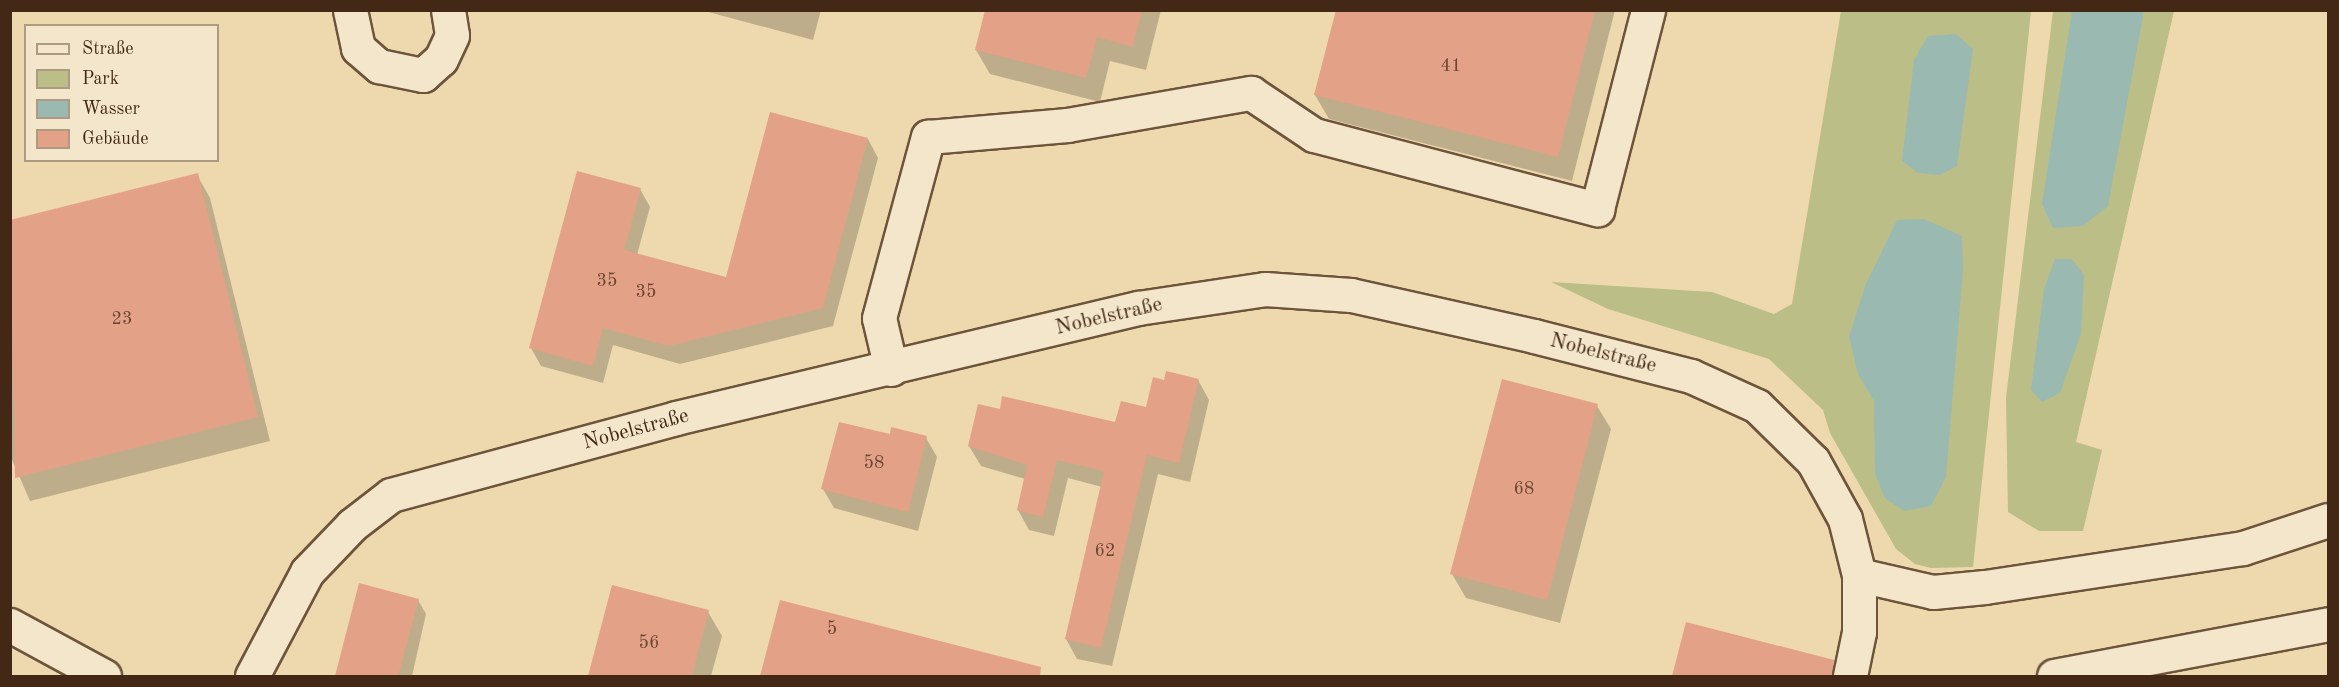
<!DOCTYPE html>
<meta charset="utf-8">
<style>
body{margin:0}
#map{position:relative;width:2339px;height:687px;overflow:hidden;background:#edd9ad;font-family:"Old Standard TT",serif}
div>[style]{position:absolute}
.green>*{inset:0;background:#bcbe87}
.water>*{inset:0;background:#9ab9b1}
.shadow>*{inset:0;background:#0003}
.building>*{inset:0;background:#e3a187}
.roads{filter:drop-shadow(2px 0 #6d543b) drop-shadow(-2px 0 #6d543b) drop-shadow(0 2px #6d543b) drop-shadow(0 -2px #6d543b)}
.minor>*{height:33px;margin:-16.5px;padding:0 16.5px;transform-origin:16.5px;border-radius:16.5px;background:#f3e6ca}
span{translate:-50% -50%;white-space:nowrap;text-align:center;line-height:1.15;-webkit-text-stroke:6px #f3e6ca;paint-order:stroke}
.number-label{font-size:18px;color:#6a4632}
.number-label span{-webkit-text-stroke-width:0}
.street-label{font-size:21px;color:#422815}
.frame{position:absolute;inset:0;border:12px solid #422815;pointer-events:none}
.legend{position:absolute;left:24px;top:24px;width:195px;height:138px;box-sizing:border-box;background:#f3e6ca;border:2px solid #ac9a82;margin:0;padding:8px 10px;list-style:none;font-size:18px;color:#422815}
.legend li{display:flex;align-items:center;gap:12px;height:30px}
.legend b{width:30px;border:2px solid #ac9a82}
</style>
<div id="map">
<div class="green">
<i style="clip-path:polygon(1841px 11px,2031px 11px,1973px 567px,1931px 568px,1915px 564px,1896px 549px,1830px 433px,1823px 410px,1769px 359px,1608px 309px,1551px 282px,1712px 292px,1774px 314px,1792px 304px)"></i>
<i style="clip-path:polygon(2053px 11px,2174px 11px,2076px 442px,2102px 450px,2083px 531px,2039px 531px,2008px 512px,2006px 398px)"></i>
</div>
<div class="water">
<i style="clip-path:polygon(2072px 11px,2144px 11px,2108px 206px,2083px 226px,2053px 228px,2042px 204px)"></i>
<i style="clip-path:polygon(1956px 34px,1973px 49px,1957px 166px,1940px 175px,1918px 173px,1902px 161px,1914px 60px,1928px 36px)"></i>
<i style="clip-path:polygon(1924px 219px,1962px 236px,1963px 269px,1946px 477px,1931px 506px,1904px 511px,1885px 498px,1875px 474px,1874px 401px,1858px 374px,1849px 337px,1865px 286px,1897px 220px)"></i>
<i style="clip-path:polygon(2055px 259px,2072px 259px,2084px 275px,2081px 334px,2060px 393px,2042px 402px,2031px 390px,2044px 289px)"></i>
</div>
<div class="shadow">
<i style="clip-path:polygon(701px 10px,821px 10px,813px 40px)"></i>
<i style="clip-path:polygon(986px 10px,1161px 10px,1146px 70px,1110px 61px,1100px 102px,990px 74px,976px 50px)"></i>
<i style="clip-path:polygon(1337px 10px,1615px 10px,1572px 181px,1329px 119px,1315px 95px)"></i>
<i style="clip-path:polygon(868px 139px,878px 158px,833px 326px,680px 364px,613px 345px,603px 383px,541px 366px,531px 348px,640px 189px,650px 207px,637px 255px,727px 279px)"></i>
<i style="clip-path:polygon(197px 175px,210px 198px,270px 441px,30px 501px,10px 455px,10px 221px)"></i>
<i style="clip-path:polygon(1198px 380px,1209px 400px,1190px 482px,1158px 474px,1112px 666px,1077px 659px,1066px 639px,1102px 487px,1068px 478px,1054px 536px,1029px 530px,1018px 510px,1025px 479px,981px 466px,969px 446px,1001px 411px,1117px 424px,1147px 409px,1165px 382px)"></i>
<i style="clip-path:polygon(1597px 406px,1611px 429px,1560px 623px,1466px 598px,1452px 574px)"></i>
<i style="clip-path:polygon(891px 436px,926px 438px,937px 457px,918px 531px,834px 508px,823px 489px)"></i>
<i style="clip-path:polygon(360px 585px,418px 600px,426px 614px,412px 676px,337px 676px)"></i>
<i style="clip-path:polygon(613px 587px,708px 612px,722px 636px,711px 676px,590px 676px)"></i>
<i style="clip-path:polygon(781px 602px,1009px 666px,1007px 676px,761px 676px)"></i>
<i style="clip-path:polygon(1687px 624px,1818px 658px,1829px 676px,1674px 676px)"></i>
</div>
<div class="building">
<i style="clip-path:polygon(985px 10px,1142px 10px,1133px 47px,1097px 37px,1086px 78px,975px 50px)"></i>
<i style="clip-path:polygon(1336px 10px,1595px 10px,1558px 157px,1314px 95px)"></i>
<i style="clip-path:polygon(770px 112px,868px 138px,823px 308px,669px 346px,603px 328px,593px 366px,529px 348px,577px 171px,641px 188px,624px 250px,726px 277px)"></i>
<i style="clip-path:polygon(198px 173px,258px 417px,15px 478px,10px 220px)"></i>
<i style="clip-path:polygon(1166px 371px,1199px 379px,1179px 463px,1147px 455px,1101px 648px,1065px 639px,1104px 471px,1057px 460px,1043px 517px,1017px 510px,1027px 465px,968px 446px,978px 404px,1000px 409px,1002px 396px,1115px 422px,1121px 401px,1146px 407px,1153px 377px,1164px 380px)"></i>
<i style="clip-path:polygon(1502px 379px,1598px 404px,1547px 600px,1450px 574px)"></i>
<i style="clip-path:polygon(839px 422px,890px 434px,891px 427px,927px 436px,908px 512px,821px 489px)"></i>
<i style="clip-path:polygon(359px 583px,419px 599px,398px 676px,335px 676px)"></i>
<i style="clip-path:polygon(612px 585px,709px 610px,692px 676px,588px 676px)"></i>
<i style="clip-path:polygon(780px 600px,1041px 667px,1040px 676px,760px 676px)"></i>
<i style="clip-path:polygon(1686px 622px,1834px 660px,1832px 676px,1672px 676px)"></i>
</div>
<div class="roads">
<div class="minor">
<i style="left:350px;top:10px;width:39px;rotate:78deg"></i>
<i style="left:358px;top:48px;width:28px;rotate:41deg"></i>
<i style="left:379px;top:66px;width:45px;rotate:11.6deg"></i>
<i style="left:423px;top:75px;width:24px;rotate:-42deg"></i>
<i style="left:441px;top:59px;width:26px;rotate:-65deg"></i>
<i style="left:452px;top:35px;width:25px;rotate:-99deg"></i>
<i style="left:891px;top:369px;width:52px;rotate:-103.2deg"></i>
<i style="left:879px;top:318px;width:188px;rotate:-74.9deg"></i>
<i style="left:928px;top:137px;width:140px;rotate:-4.9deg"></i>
<i style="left:1067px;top:125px;width:187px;rotate:-9.9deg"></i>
<i style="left:1251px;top:93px;width:76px;rotate:33.7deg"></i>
<i style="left:1314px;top:135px;width:293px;rotate:14.7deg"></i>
<i style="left:1597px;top:209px;width:205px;rotate:-75.6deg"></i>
<i style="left:1859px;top:575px;width:76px;rotate:12.9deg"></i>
<i style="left:1933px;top:592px;width:52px;rotate:-5.5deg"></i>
<i style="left:1985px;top:587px;width:261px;rotate:-8.6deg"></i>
<i style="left:2243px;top:548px;width:89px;rotate:-18.2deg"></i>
<i style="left:10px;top:625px;width:107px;rotate:28.5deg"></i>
<i style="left:252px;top:676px;width:118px;rotate:-62.1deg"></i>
<i style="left:307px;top:572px;width:65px;rotate:-46.2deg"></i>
<i style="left:352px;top:525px;width:49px;rotate:-37.6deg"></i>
<i style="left:391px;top:495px;width:295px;rotate:-15.1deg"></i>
<i style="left:676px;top:418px;width:475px;rotate:-13.4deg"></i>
<i style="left:1138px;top:308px;width:128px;rotate:-8.5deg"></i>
<i style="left:1265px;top:289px;width:86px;rotate:4deg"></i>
<i style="left:1351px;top:295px;width:188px;rotate:12.6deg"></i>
<i style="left:1534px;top:336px;width:162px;rotate:14.3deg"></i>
<i style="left:1691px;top:376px;width:72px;rotate:24.4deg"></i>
<i style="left:1757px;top:406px;width:78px;rotate:44.5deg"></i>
<i style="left:1813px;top:461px;width:66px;rotate:61.1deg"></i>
<i style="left:1845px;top:519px;width:58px;rotate:76deg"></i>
<i style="left:1859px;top:575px;width:57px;rotate:90deg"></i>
<i style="left:1859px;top:632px;width:45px;rotate:101.6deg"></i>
<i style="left:2054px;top:676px;width:279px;rotate:-10.7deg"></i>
</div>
</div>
<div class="number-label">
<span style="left:1451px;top:66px">41</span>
<span style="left:607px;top:281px">35</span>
<span style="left:646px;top:292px">35</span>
<span style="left:122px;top:319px">23</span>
<span style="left:874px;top:463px">58</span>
<span style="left:1524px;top:489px">68</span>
<span style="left:1105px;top:551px">62</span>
<span style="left:832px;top:629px">5</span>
<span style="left:649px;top:643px">56</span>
</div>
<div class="street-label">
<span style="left:1109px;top:317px;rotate:-13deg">Nobelstraße</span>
<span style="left:1603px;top:354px;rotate:14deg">Nobelstraße</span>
<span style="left:636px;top:430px;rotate:-15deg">Nobelstraße</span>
</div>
<div class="frame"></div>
<ul class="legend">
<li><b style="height:8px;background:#f3e6ca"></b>Straße</li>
<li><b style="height:16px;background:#bcbe87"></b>Park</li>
<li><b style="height:16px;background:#9ab9b1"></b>Wasser</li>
<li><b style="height:16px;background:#e3a187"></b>Gebäude</li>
</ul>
</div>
